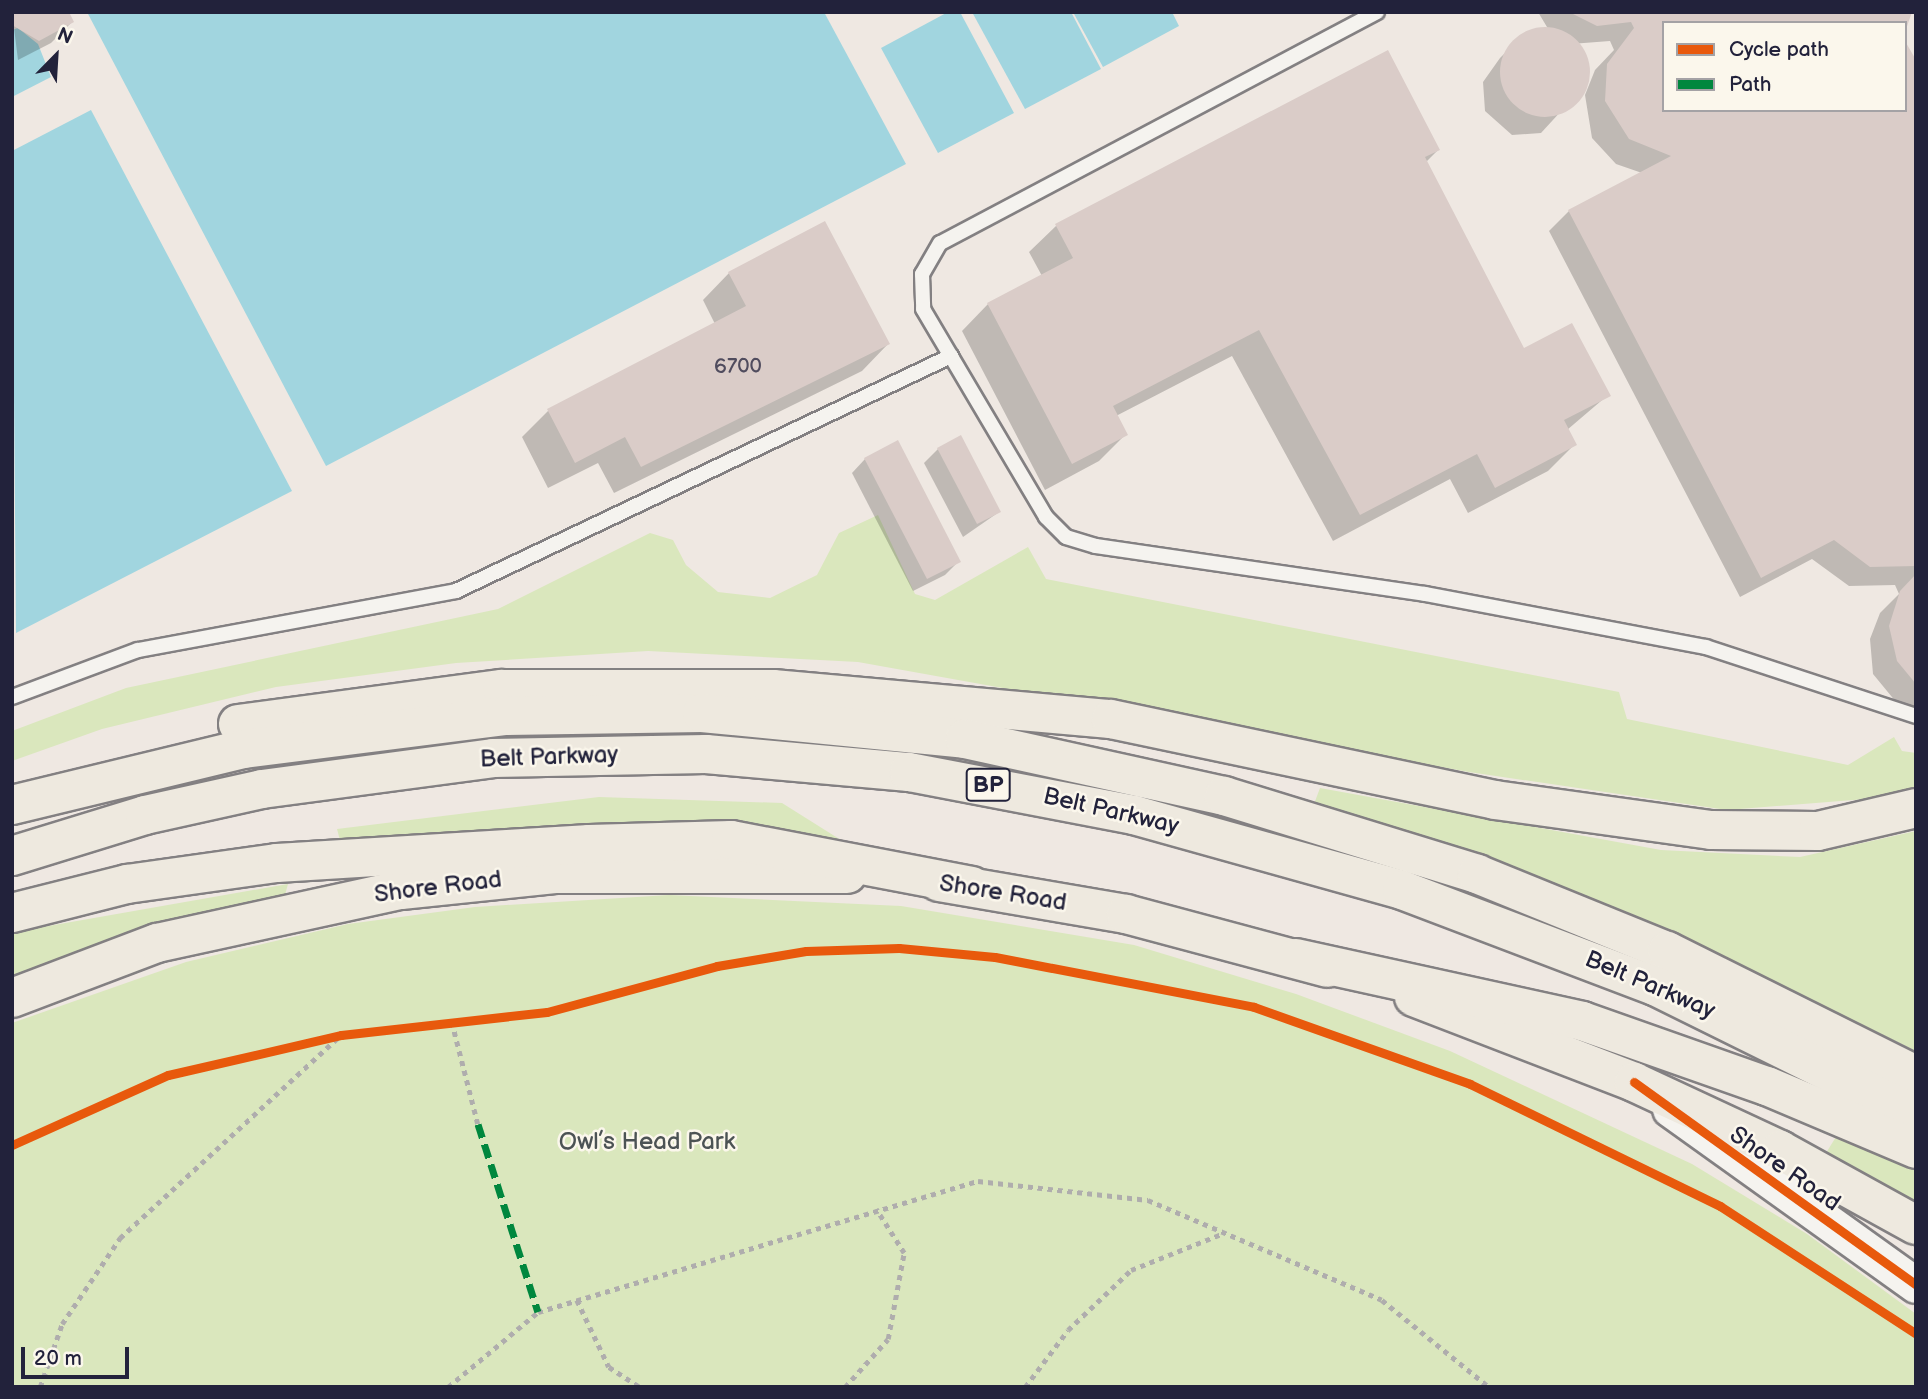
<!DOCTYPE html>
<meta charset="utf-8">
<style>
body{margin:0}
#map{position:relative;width:1928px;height:1399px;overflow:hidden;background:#efe8e2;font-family:"Balsamiq Sans",sans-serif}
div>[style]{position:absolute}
.green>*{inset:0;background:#dae7bd}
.water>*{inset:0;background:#a1d5df}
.shadow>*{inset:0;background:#0003}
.building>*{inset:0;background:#daccc8}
.round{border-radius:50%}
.path>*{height:4.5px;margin-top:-2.25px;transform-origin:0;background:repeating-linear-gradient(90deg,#afadad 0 5px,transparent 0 10px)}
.roads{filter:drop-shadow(2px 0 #838082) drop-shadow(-2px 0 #838082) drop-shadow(0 2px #838082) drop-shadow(0 -2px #838082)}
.service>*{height:14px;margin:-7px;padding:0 7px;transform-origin:7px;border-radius:7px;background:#f5f3ef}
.tertiary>*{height:35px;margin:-17.5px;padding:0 17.5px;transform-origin:17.5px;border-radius:17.5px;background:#f5f3ef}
.primary>*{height:38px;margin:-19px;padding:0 19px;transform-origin:19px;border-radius:19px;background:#eee9df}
.motorway>*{height:38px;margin:-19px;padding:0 19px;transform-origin:19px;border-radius:19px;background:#eee9df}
.quiet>*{height:7px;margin-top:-3.5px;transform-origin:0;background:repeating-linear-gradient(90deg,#00873e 0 14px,transparent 0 21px)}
.cycleway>*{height:9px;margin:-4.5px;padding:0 4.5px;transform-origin:4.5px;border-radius:4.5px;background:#e8590c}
span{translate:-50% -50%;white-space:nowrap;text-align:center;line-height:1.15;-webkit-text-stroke:5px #fbf7ec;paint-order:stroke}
.number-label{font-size:21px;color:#504c5e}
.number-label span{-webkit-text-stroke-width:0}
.shield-label span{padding:2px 5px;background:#fbf7ec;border:2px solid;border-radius:5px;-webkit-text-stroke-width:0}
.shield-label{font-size:23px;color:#22223b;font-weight:700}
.street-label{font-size:24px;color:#22223b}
.park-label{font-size:24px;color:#4c5354}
.frame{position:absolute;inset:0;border:14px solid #22223b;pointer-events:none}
.legend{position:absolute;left:1662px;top:21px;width:245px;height:91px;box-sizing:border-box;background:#fbf7ec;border:2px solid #a4a2a5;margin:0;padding:9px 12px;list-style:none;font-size:21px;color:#22223b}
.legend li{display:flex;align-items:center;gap:14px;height:35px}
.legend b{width:35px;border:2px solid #a4a2a5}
.north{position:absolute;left:21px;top:21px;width:70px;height:70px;-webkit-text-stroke:5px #fbf7ec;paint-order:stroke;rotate:24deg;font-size:19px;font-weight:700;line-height:28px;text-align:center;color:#22223b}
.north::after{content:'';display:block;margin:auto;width:24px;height:32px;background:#22223b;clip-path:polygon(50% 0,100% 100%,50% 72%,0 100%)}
.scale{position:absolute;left:21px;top:1347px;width:108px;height:32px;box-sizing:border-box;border:4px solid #22223b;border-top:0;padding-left:9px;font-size:21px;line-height:24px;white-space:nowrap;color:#22223b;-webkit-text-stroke:5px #fbf7ec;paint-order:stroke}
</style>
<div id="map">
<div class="green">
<i style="clip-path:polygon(878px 515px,915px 594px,935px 600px,1028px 547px,1046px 579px,1619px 692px,1627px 719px,1848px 765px,1894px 737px,1902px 751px,1916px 753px,1916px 795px,1727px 810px,1469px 772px,858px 662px,648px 651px,456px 663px,276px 687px,102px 729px,12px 761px,12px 731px,126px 688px,498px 609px,650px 533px,673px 540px,686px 565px,718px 592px,770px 598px,817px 575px,839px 533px)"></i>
<i style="clip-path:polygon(1320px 788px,1661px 850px,1800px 857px,1916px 831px,1916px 1051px,1654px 925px,1470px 853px,1314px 804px)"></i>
<i style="clip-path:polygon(599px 797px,782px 803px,852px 847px,789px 831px,645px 829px,342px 848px,337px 829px)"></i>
<i style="clip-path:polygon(288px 884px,285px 895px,12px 985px,12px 934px,20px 931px)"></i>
<i style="clip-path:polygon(669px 895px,901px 906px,1134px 945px,1296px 994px,1450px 1051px,1692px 1164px,1807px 1234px,1916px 1314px,1916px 1387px,12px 1387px,12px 1023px,186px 962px,348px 924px,475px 907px)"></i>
<i style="clip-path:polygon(1839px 1132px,1916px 1171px,1916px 1207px,1826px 1153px)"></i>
</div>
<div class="water">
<i style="clip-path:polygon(87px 12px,824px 12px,906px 164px,326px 466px)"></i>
<i style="clip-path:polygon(948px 12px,960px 12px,1014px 113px,938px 153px,881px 48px)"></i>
<i style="clip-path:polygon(972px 12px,1071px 12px,1101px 69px,1025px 109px)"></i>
<i style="clip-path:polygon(1073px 12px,1172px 12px,1179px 26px,1103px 67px)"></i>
<i style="clip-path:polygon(18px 28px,38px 44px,51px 77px,12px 97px,12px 30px)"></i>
<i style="clip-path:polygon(91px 110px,292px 491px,16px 633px,12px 151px)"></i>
</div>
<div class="shadow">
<i style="clip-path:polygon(12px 12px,72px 22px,51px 43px,18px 60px)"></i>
<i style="clip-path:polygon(1538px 12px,1910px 12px,1905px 23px,1664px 23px,1664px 110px,1905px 110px,1916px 64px,1916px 712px,1901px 708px,1873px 674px,1870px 639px,1880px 613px,1899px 594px,1895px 585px,1849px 586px,1812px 559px,1740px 597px,1549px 231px,1569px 211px,1642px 173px,1616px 164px,1592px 138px,1585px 95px,1595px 70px,1614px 50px,1610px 41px,1571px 44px,1585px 55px,1586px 84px,1541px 133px,1512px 135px,1485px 111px,1483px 82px,1500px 58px,1521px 37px,1550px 32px)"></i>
<i style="clip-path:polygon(1438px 150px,1426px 162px,1523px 350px,1608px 395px,1567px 430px,1575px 444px,1548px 471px,1468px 513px,1450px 479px,1333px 541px,1232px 356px,1116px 416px,1126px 434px,1099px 461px,1045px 490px,962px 331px,988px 304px,1042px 276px,1029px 252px,1056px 226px)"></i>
<i style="clip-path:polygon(729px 273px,888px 344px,862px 371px,614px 493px,598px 463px,548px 488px,522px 437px,548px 411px,715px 324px,703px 300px)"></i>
<i style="clip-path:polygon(938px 449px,999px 512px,963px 537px,924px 463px)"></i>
<i style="clip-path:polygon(865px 459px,959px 561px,945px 575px,913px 591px,852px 473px)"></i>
</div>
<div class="building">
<i style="clip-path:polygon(12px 12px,69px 12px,74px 22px,39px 41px,12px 25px)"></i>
<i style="clip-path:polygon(1569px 12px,1912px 12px,1905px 32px,1905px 23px,1664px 23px,1664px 110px,1905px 110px,1905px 41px,1916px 60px,1916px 566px,1870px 567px,1834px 540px,1761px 578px,1568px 210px,1671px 156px,1629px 139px,1605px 101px,1607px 64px,1634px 28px,1631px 22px,1597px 26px)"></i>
<i class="round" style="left:1500px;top:27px;width:90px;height:90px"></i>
<i style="clip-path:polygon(1388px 50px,1440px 150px,1425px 157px,1524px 348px,1572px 323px,1611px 396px,1564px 420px,1577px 445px,1495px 488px,1477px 454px,1360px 515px,1259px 330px,1113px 406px,1128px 435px,1072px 464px,987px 303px,1073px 258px,1055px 224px)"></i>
<i style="clip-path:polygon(825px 221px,890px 344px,641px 467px,625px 437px,575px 463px,547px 409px,746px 306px,728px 272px)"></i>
<i style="clip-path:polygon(961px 435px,1001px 512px,977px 524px,937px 448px)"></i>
<i style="clip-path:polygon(898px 440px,961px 562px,927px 579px,864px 458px)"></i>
<i style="clip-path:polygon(1916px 574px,1916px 684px,1897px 661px,1889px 626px,1900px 591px)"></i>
</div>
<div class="path">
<i style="left:452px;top:1022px;width:105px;rotate:75.7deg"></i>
<i style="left:577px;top:1300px;width:74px;rotate:64.5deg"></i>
<i style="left:609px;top:1367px;width:37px;rotate:33deg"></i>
<i style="left:40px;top:1387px;width:67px;rotate:-70.8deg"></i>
<i style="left:62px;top:1324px;width:104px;rotate:-56deg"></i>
<i style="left:120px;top:1238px;width:300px;rotate:-42.6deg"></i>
<i style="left:448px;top:1387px;width:117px;rotate:-39.8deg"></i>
<i style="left:538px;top:1312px;width:459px;rotate:-16.6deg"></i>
<i style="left:978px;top:1181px;width:171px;rotate:6.4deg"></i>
<i style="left:1148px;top:1200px;width:254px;rotate:23.1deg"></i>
<i style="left:1382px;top:1300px;width:138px;rotate:39.1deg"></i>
<i style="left:845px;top:1387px;width:64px;rotate:-48.1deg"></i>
<i style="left:888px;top:1339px;width:87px;rotate:-79.5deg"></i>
<i style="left:904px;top:1253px;width:52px;rotate:-122.5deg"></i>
<i style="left:1025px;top:1387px;width:71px;rotate:-53deg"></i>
<i style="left:1068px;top:1330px;width:87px;rotate:-43.6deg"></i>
<i style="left:1131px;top:1270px;width:100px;rotate:-21.7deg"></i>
</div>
<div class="roads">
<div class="service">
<i style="left:1377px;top:12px;width:494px;rotate:152.1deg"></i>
<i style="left:940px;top:243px;width:36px;rotate:120deg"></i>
<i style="left:922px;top:274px;width:35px;rotate:88deg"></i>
<i style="left:923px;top:309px;width:242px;rotate:59.4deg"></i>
<i style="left:1046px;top:517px;width:28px;rotate:45deg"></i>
<i style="left:1066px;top:537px;width:31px;rotate:17deg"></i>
<i style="left:1096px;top:546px;width:332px;rotate:8.3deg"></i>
<i style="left:1425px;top:594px;width:286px;rotate:10.7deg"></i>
<i style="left:1706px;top:647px;width:221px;rotate:18.2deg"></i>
<i style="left:12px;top:697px;width:134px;rotate:-20.5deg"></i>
<i style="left:138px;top:650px;width:323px;rotate:-10.5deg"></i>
<i style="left:456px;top:591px;width:548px;rotate:-25.4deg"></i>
</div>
<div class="tertiary">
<i style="left:1670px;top:1109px;width:302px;rotate:35.6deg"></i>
</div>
<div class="primary">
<i style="left:939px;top:882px;width:190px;rotate:9.7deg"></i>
<i style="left:1126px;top:914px;width:208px;rotate:15deg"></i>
<i style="left:1414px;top:997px;width:236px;rotate:21.1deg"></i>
<i style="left:1634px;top:1082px;width:161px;rotate:25deg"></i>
<i style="left:1780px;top:1150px;width:155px;rotate:28.9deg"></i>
<i style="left:12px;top:998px;width:155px;rotate:-20.8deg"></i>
<i style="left:157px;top:943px;width:250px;rotate:-12.3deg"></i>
<i style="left:401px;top:890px;width:157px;rotate:-5.9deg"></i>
<i style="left:557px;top:874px;width:290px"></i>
</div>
<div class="motorway">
<i style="left:238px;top:724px;width:266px;rotate:-7.6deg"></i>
<i style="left:502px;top:689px;width:271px"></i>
<i style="left:773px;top:689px;width:339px;rotate:5.1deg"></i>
<i style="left:1111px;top:719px;width:392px;rotate:11.9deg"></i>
<i style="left:1495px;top:800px;width:218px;rotate:7.9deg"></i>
<i style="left:1711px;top:830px;width:107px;rotate:0.5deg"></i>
<i style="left:1818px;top:831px;width:101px;rotate:-13.2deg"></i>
<i style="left:12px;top:805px;width:239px;rotate:-13.6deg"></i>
<i style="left:244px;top:749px;width:264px;rotate:-7.2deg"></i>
<i style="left:506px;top:716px;width:196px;rotate:-0.9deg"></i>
<i style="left:702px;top:713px;width:264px;rotate:5.6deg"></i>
<i style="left:965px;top:739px;width:265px;rotate:12.4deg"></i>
<i style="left:1224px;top:796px;width:265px;rotate:17.1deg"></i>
<i style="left:1477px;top:874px;width:205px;rotate:22.1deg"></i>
<i style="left:1667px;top:951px;width:278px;rotate:26.5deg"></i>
<i style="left:12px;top:856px;width:139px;rotate:-17.1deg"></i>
<i style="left:145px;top:815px;width:120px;rotate:-12.5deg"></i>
<i style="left:262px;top:789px;width:233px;rotate:-7.6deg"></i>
<i style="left:493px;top:758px;width:213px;rotate:-1.1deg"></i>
<i style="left:706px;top:754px;width:204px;rotate:5.1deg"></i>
<i style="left:909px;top:772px;width:229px;rotate:10.8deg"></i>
<i style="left:1134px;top:815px;width:278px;rotate:15.6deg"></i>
<i style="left:1402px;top:890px;width:271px;rotate:20.8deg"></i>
<i style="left:1655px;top:986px;width:291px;rotate:26.3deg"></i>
<i style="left:12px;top:913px;width:119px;rotate:-14.2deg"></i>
<i style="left:127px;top:884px;width:151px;rotate:-8deg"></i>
<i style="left:277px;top:863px;width:313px;rotate:-3.5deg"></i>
<i style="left:589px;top:844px;width:142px;rotate:-1.6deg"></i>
<i style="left:731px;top:840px;width:245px;rotate:10.8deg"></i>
<i style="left:1296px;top:958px;width:293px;rotate:12.4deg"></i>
<i style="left:1582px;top:1021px;width:196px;rotate:19.4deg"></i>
<i style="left:1767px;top:1086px;width:162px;rotate:22.9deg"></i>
</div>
</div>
<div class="quiet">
<i style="left:478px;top:1124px;width:197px;rotate:72.3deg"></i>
</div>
<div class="cycleway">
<i style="left:1634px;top:1082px;width:347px;rotate:35.7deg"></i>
<i style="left:12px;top:1145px;width:171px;rotate:-24.2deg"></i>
<i style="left:168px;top:1075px;width:178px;rotate:-13deg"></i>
<i style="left:341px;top:1035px;width:207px;rotate:-6.4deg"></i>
<i style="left:547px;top:1012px;width:176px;rotate:-15.1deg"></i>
<i style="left:717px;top:966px;width:90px;rotate:-9.6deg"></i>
<i style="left:806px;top:951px;width:93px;rotate:-1.8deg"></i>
<i style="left:899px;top:948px;width:96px;rotate:5.4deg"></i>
<i style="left:995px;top:957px;width:264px;rotate:10.9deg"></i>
<i style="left:1254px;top:1007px;width:229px;rotate:19.6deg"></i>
<i style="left:1470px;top:1084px;width:278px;rotate:26deg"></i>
<i style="left:1720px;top:1206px;width:234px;rotate:33.1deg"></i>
</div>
<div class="number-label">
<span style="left:738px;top:367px">6700</span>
</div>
<div class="shield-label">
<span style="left:988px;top:785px">BP</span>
</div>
<div class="street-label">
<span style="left:549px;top:757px;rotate:-2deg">Belt Parkway</span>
<span style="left:1111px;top:811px;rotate:13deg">Belt Parkway</span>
<span style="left:438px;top:887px;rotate:-7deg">Shore Road</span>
<span style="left:1003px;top:893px;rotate:9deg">Shore Road</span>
<span style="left:1650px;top:985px;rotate:23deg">Belt Parkway</span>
<span style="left:1785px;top:1169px;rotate:35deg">Shore Road</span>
</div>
<div class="park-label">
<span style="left:647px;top:1142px">Owl’s Head Park</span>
</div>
<div class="frame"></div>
<ul class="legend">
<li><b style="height:9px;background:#e8590c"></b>Cycle path</li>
<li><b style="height:9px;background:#00873e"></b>Path</li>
</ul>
<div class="north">N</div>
<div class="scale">20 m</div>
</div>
